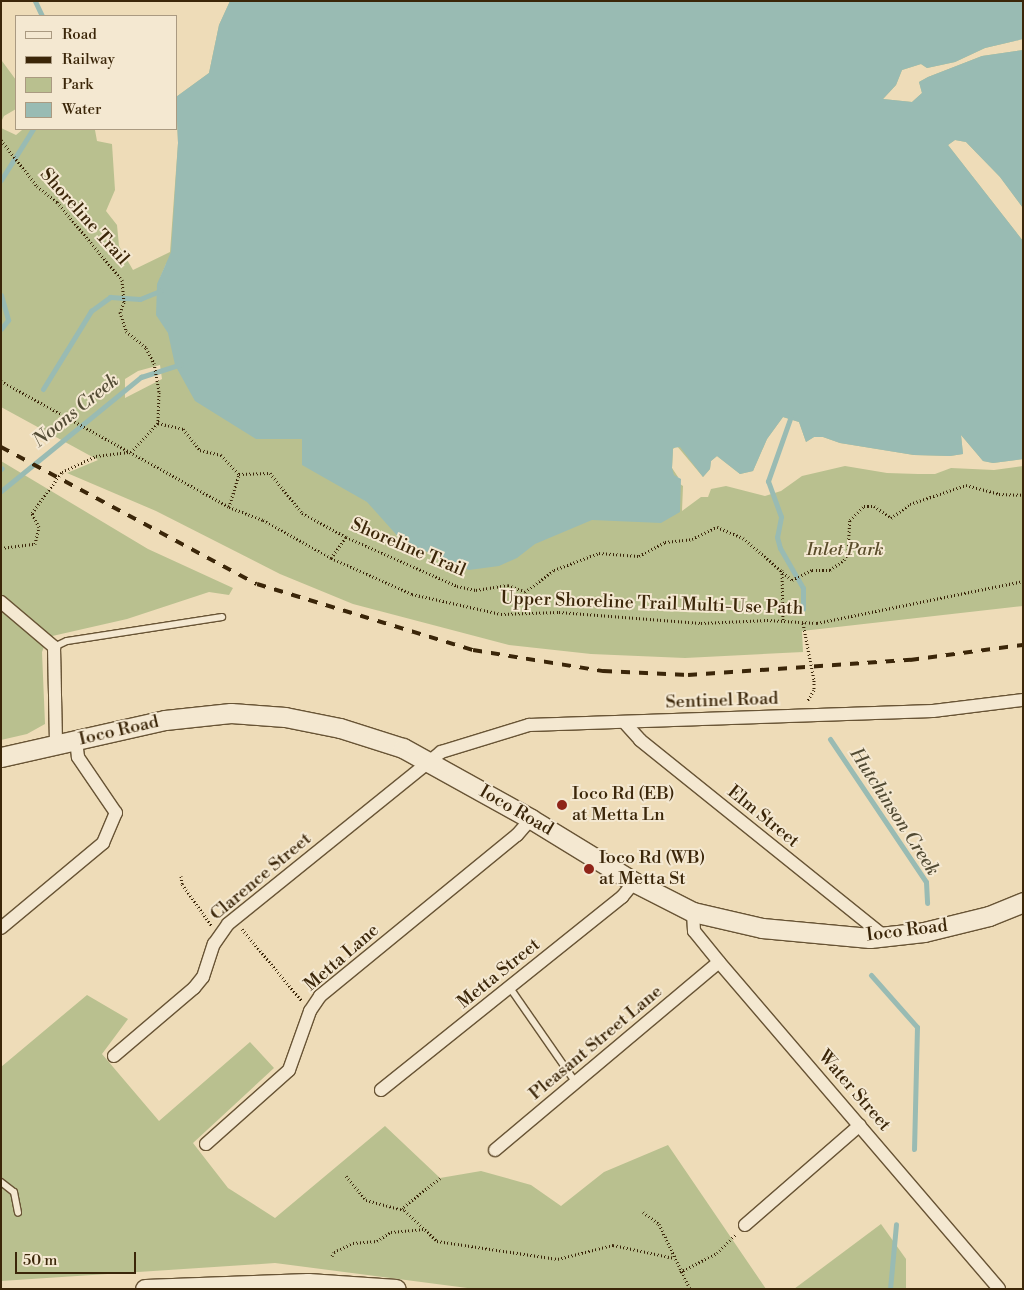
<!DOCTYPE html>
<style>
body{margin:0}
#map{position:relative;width:1024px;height:1290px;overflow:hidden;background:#eedcb8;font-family:"Libre Bodoni",serif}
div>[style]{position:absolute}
.green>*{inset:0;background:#b9c08f}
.water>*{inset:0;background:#99bbb3}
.stream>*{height:5px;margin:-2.5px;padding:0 2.5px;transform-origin:2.5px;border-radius:2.5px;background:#99bbb3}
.path>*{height:3px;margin-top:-1.5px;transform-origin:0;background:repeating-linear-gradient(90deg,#3b2609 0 1px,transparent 0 3.5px)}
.roads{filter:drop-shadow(1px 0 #685435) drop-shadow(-1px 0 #685435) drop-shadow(0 1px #685435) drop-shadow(0 -1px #685435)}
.service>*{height:6px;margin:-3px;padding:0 3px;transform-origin:3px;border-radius:3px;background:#f4e8d1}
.minor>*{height:12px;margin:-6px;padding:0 6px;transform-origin:6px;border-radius:6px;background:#f4e8d1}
.secondary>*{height:19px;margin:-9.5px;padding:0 9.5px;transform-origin:9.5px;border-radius:9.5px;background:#f4e8d1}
.rail>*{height:4px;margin-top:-2px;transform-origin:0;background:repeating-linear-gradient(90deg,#3b2609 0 9px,transparent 0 18px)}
.dots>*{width:14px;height:14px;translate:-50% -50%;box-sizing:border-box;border:2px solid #f4e8d1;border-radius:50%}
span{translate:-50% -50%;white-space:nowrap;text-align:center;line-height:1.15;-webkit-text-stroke:4px #f4e8d1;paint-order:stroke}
.street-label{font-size:18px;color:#3b2609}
.park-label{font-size:18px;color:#5a4c2a;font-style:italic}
.poi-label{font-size:18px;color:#3b2609}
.left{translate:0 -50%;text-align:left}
.water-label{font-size:19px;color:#524b34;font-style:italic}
.frame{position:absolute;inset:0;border:2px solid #3b2609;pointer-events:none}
.legend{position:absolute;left:15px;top:15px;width:162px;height:115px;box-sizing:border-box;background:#f4e8d1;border:1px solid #aa9a81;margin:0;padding:6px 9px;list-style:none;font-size:15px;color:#3b2609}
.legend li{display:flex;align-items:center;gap:10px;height:25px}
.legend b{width:25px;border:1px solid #aa9a81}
.scale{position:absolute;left:15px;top:1252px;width:121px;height:22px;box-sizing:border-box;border:2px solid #3b2609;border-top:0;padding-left:6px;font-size:15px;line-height:18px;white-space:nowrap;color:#3b2609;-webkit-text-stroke:4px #f4e8d1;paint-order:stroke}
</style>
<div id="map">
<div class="green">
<i style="clip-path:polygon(evenodd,230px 1px,874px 107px,851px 70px,1023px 39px,985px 48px,955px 62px,927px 68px,921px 64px,902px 70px,896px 85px,883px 99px,912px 102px,922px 93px,919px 82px,928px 77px,982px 56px,1023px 50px,1023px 208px,1000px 177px,966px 142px,955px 140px,948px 145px,1023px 241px,1023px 459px,993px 463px,983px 461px,961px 435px,963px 454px,950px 456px,914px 455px,840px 443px,823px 437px,814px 437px,806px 442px,799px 422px,783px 417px,767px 439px,753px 471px,740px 474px,717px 456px,711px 461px,710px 469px,703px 477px,677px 446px,673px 449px,672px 468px,678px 477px,451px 533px,680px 484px,683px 486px,682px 511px,701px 497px,708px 497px,711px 489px,726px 486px,765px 496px,781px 491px,802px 476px,845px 466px,887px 473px,918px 474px,935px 474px,951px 468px,994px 470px,1023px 466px,1023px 606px,802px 631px,803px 652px,685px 658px,591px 654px,509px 645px,353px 604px,280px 574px,156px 511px,67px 473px,98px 460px,1px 407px,1px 128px,16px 135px,22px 130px,33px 129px,95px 130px,97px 141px,112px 144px,115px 190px,106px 211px,117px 225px,119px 246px,133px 270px,170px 252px,178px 143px,176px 97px,209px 73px,219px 25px,230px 1px,166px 264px,365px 501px,302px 439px,160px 278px,166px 264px,230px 1px,160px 365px,162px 379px,125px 398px,125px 379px,138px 371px,160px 365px)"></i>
<i style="clip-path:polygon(2px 61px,16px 80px,16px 109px,4px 116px,1px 122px)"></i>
<i style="clip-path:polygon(1px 461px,148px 549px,233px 588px,229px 595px,209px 592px,127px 619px,48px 637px,42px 652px,45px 724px,27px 734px,1px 740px)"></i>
<i style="clip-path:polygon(87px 995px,128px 1019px,102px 1054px,159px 1121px,250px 1042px,274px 1068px,193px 1143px,228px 1188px,275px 1218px,385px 1126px,440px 1178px,481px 1171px,531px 1185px,561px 1206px,604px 1172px,668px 1145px,766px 1289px,475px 1289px,275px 1263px,1px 1281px,1px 1067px)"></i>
<i style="clip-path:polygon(881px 1224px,906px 1259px,906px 1289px,794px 1289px)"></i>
</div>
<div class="water">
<i style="clip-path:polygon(230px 1px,1023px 1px,1023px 39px,985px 48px,955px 62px,927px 68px,921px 64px,902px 70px,896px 85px,883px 99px,912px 102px,922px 93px,919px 82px,928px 77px,982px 56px,1023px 50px,1023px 208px,1000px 177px,966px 142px,955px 140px,948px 145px,1023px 241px,1023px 459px,993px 463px,983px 461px,961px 435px,963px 454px,950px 456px,914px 455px,840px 443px,823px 437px,814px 437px,806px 442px,799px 422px,783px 417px,767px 439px,753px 471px,740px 474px,717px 456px,711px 461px,710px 469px,703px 477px,680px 447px,673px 448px,672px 468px,674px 475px,681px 479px,680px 512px,661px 523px,592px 520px,535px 544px,517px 558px,499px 566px,469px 570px,402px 541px,367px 502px,302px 465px,302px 439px,256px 439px,195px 401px,175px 365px,168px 333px,156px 315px,157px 284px,171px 252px,178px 143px,176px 97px,209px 73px,219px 25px)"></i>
</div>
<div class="stream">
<i style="left:35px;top:1px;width:17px;rotate:65deg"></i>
<i style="left:1px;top:180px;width:60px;rotate:-57.9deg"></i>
<i style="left:1px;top:295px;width:26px;rotate:74deg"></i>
<i style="left:8px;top:320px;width:11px;rotate:128deg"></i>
<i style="left:43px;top:389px;width:92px;rotate:-58.4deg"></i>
<i style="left:91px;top:311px;width:24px;rotate:-36deg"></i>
<i style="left:110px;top:297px;width:30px;rotate:4deg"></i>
<i style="left:140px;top:299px;width:22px;rotate:-22deg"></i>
<i style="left:791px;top:416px;width:69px;rotate:109.5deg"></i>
<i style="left:768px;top:481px;width:38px;rotate:70deg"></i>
<i style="left:781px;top:517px;width:20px;rotate:101deg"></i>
<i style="left:777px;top:537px;width:11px;rotate:75deg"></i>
<i style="left:780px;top:548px;width:46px;rotate:60.1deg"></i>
<i style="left:803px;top:588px;width:21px;rotate:90deg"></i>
<i style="left:1px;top:469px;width:1px;rotate:-45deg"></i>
<i style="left:1px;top:491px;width:181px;rotate:-39.2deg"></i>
<i style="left:141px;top:377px;width:42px;rotate:-18deg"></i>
<i style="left:830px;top:739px;width:172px;rotate:56.1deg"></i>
<i style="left:926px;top:882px;width:21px;rotate:87deg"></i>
<i style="left:871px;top:975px;width:69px;rotate:48.5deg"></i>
<i style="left:917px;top:1027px;width:122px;rotate:91.4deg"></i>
<i style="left:890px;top:1289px;width:65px;rotate:-84.7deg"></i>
</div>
<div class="path">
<i style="left:1px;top:140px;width:58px;rotate:52deg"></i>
<i style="left:37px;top:186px;width:26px;rotate:39deg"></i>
<i style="left:57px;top:202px;width:102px;rotate:50.2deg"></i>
<i style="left:122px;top:280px;width:22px;rotate:85deg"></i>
<i style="left:124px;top:302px;width:11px;rotate:112deg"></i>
<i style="left:120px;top:312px;width:20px;rotate:72deg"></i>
<i style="left:126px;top:331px;width:26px;rotate:40deg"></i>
<i style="left:146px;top:348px;width:17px;rotate:62deg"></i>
<i style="left:154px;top:363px;width:29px;rotate:80deg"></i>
<i style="left:159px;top:392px;width:31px;rotate:92deg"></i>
<i style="left:1px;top:381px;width:260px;rotate:28.9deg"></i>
<i style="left:229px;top:507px;width:36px;rotate:21deg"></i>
<i style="left:263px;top:520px;width:78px;rotate:29.2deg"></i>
<i style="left:331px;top:558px;width:89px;rotate:24deg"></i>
<i style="left:412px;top:594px;width:91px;rotate:12.7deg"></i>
<i style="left:501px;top:614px;width:58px;rotate:-2deg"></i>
<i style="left:559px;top:612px;width:142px;rotate:4.4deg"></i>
<i style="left:701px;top:623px;width:66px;rotate:-2.6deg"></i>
<i style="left:767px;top:620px;width:50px;rotate:3.4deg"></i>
<i style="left:817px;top:623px;width:210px;rotate:-11.5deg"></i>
<i style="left:158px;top:423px;width:26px;rotate:13deg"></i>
<i style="left:183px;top:429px;width:27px;rotate:51deg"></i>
<i style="left:200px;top:450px;width:22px;rotate:13deg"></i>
<i style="left:221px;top:455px;width:26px;rotate:47deg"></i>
<i style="left:239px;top:474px;width:31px;rotate:-2deg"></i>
<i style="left:270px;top:473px;width:51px;rotate:51.3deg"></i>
<i style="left:302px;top:513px;width:50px;rotate:28.6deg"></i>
<i style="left:346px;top:537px;width:121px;rotate:23.8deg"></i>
<i style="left:457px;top:586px;width:19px;rotate:12deg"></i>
<i style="left:476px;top:590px;width:32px;rotate:-9deg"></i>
<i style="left:508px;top:585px;width:18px;rotate:22deg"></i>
<i style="left:525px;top:592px;width:36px;rotate:-37deg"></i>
<i style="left:554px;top:570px;width:48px;rotate:-20.7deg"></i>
<i style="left:599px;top:553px;width:40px;rotate:4.3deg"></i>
<i style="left:639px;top:556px;width:30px;rotate:-28deg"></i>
<i style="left:665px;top:542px;width:27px;rotate:-6deg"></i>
<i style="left:692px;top:539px;width:28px;rotate:-26deg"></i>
<i style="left:717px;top:527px;width:28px;rotate:23deg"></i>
<i style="left:743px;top:538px;width:65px;rotate:40.6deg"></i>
<i style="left:792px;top:580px;width:22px;rotate:-27deg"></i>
<i style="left:812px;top:570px;width:18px"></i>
<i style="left:830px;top:570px;width:17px;rotate:-36deg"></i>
<i style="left:844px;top:560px;width:8px;rotate:-60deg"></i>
<i style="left:848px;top:553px;width:33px;rotate:-87deg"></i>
<i style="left:850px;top:520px;width:20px;rotate:-45deg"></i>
<i style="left:864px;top:506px;width:10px"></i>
<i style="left:874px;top:506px;width:21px;rotate:35deg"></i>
<i style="left:891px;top:518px;width:24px;rotate:-36deg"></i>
<i style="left:910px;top:504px;width:59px;rotate:-18.7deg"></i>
<i style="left:966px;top:485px;width:34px;rotate:15deg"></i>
<i style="left:999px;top:494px;width:24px;rotate:2deg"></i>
<i style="left:229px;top:507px;width:34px;rotate:-73deg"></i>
<i style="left:1px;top:548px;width:34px;rotate:-7deg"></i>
<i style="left:35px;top:544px;width:17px;rotate:-77deg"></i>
<i style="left:39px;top:527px;width:16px;rotate:-117deg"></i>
<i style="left:32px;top:513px;width:51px;rotate:-53.8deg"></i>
<i style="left:62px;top:472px;width:38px;rotate:-25deg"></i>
<i style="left:96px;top:456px;width:35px;rotate:-7deg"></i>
<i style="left:131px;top:452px;width:40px;rotate:-47deg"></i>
<i style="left:331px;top:558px;width:26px;rotate:-54deg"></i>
<i style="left:782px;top:570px;width:52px;rotate:88.9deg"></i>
<i style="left:803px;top:623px;width:58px;rotate:79.1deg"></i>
<i style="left:814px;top:680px;width:10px;rotate:90deg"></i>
<i style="left:814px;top:690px;width:13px;rotate:122deg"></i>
<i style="left:181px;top:876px;width:8px;rotate:83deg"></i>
<i style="left:182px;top:884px;width:52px;rotate:54.5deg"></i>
<i style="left:242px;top:929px;width:94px;rotate:50.2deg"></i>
<i style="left:346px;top:1176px;width:31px;rotate:50deg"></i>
<i style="left:366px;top:1200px;width:39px;rotate:15deg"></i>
<i style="left:440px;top:1178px;width:48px;rotate:141.7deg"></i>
<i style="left:402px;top:1208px;width:48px;rotate:43.3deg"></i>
<i style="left:437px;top:1241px;width:122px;rotate:8.5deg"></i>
<i style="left:558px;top:1259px;width:57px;rotate:-14.3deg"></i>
<i style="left:613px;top:1245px;width:62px;rotate:12deg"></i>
<i style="left:643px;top:1212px;width:20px;rotate:37deg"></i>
<i style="left:659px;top:1224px;width:72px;rotate:64.5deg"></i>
<i style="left:332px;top:1256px;width:4px;rotate:-63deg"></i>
<i style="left:334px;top:1252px;width:21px;rotate:-25deg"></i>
<i style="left:353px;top:1243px;width:24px;rotate:-5deg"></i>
<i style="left:377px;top:1241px;width:17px;rotate:-33deg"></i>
<i style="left:391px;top:1232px;width:33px;rotate:-5deg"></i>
<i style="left:680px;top:1272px;width:42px;rotate:-27.2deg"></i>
<i style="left:717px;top:1253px;width:28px;rotate:-45deg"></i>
</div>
<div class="roads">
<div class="service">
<i style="left:54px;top:647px;width:14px;rotate:-25deg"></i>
<i style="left:67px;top:641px;width:157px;rotate:-8.8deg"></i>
<i style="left:510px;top:988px;width:116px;rotate:55.2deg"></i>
<i style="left:1px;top:1182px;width:16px;rotate:38deg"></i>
<i style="left:14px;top:1192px;width:21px;rotate:79deg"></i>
</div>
<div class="minor">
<i style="left:1px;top:602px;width:70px;rotate:40.3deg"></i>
<i style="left:54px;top:647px;width:98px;rotate:88.8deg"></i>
<i style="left:624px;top:722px;width:24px;rotate:48deg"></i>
<i style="left:640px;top:740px;width:313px;rotate:38.8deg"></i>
<i style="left:693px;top:912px;width:19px;rotate:87deg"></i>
<i style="left:694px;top:931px;width:40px;rotate:51deg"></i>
<i style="left:719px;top:962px;width:430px;rotate:49.4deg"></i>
<i style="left:1px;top:928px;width:133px;rotate:-39.8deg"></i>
<i style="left:103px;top:843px;width:33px;rotate:-67deg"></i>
<i style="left:116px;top:813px;width:68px;rotate:-124.2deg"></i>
<i style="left:78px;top:757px;width:17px;rotate:-97deg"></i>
<i style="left:114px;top:1056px;width:105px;rotate:-40.4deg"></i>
<i style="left:194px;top:988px;width:14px;rotate:-51deg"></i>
<i style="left:203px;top:977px;width:35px;rotate:-72deg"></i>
<i style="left:214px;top:944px;width:24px;rotate:-55deg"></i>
<i style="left:228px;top:924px;width:274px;rotate:-38.9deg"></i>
<i style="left:441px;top:752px;width:92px;rotate:-17.1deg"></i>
<i style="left:529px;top:725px;width:404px;rotate:-2deg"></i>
<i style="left:933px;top:711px;width:91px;rotate:-7deg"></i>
<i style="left:381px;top:1090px;width:309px;rotate:-38.7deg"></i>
<i style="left:622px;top:897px;width:19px;rotate:-51deg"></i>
<i style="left:206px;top:1144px;width:111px;rotate:-41.7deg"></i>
<i style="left:289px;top:1070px;width:63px;rotate:-70.4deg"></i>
<i style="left:310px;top:1011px;width:18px;rotate:-56deg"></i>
<i style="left:320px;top:996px;width:254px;rotate:-39.3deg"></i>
<i style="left:517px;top:835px;width:21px;rotate:-49deg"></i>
<i style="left:495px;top:1150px;width:292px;rotate:-40deg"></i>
<i style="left:745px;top:1225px;width:152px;rotate:-41deg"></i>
</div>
<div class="secondary">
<i style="left:1px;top:757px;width:168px;rotate:-12.7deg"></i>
<i style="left:165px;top:720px;width:66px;rotate:-6.1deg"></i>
<i style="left:231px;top:713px;width:54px;rotate:4.2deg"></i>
<i style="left:285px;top:717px;width:56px;rotate:11.3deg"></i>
<i style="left:340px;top:728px;width:66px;rotate:17.6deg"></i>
<i style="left:403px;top:748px;width:146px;rotate:29deg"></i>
<i style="left:531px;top:819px;width:121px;rotate:31.5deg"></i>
<i style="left:634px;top:882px;width:66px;rotate:27deg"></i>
<i style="left:693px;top:912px;width:71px;rotate:13.1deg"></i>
<i style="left:762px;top:928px;width:108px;rotate:5.3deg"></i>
<i style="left:870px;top:938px;width:54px;rotate:-6.3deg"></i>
<i style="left:924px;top:932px;width:67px;rotate:-13.8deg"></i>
<i style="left:989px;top:916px;width:37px;rotate:-22deg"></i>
<i style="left:145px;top:1289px;width:163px;rotate:-2.1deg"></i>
<i style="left:308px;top:1283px;width:88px;rotate:3.9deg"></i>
</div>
</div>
<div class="rail">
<i style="left:1px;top:447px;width:290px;rotate:28.2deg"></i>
<i style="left:257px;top:584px;width:226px;rotate:17deg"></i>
<i style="left:473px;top:650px;width:132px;rotate:9.2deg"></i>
<i style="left:603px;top:671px;width:85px;rotate:2.7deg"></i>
<i style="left:688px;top:675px;width:223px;rotate:-3.9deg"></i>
<i style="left:910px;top:660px;width:114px;rotate:-7.6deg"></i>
</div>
<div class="dots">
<i style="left:562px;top:805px;background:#8f2418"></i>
<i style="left:589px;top:869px;background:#8f2418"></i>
</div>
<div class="street-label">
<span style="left:84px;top:217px;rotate:48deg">Shoreline Trail</span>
<span style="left:408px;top:548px;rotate:23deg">Shoreline Trail</span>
<span style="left:652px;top:604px;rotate:2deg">Upper Shoreline Trail Multi-Use Path</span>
<span style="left:722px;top:701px;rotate:-2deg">Sentinel Road</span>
<span style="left:119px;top:731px;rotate:-13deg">Ioco Road</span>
<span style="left:516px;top:811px;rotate:30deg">Ioco Road</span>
<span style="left:763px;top:817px;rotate:39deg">Elm Street</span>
<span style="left:261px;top:877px;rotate:-40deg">Clarence Street</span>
<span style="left:907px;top:931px;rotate:-7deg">Ioco Road</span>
<span style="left:342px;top:958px;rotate:-41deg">Metta Lane</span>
<span style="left:499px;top:974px;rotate:-39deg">Metta Street</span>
<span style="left:596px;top:1043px;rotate:-40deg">Pleasant Street Lane</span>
<span style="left:854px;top:1091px;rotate:49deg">Water Street</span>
</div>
<div class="park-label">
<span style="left:845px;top:550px">Inlet Park</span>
</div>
<div class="poi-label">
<span class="left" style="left:572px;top:805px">Ioco Rd (EB)<br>at Metta Ln</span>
<span class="left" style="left:599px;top:869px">Ioco Rd (WB)<br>at Metta St</span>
</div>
<div class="water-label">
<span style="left:76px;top:411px;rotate:-39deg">Noons Creek</span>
<span style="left:894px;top:812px;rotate:57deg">Hutchinson Creek</span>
</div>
<div class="frame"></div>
<ul class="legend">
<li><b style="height:6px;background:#f4e8d1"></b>Road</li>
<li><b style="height:6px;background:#3b2609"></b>Railway</li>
<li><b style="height:14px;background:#b9c08f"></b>Park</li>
<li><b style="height:14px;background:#99bbb3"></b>Water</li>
</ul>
<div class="scale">50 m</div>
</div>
